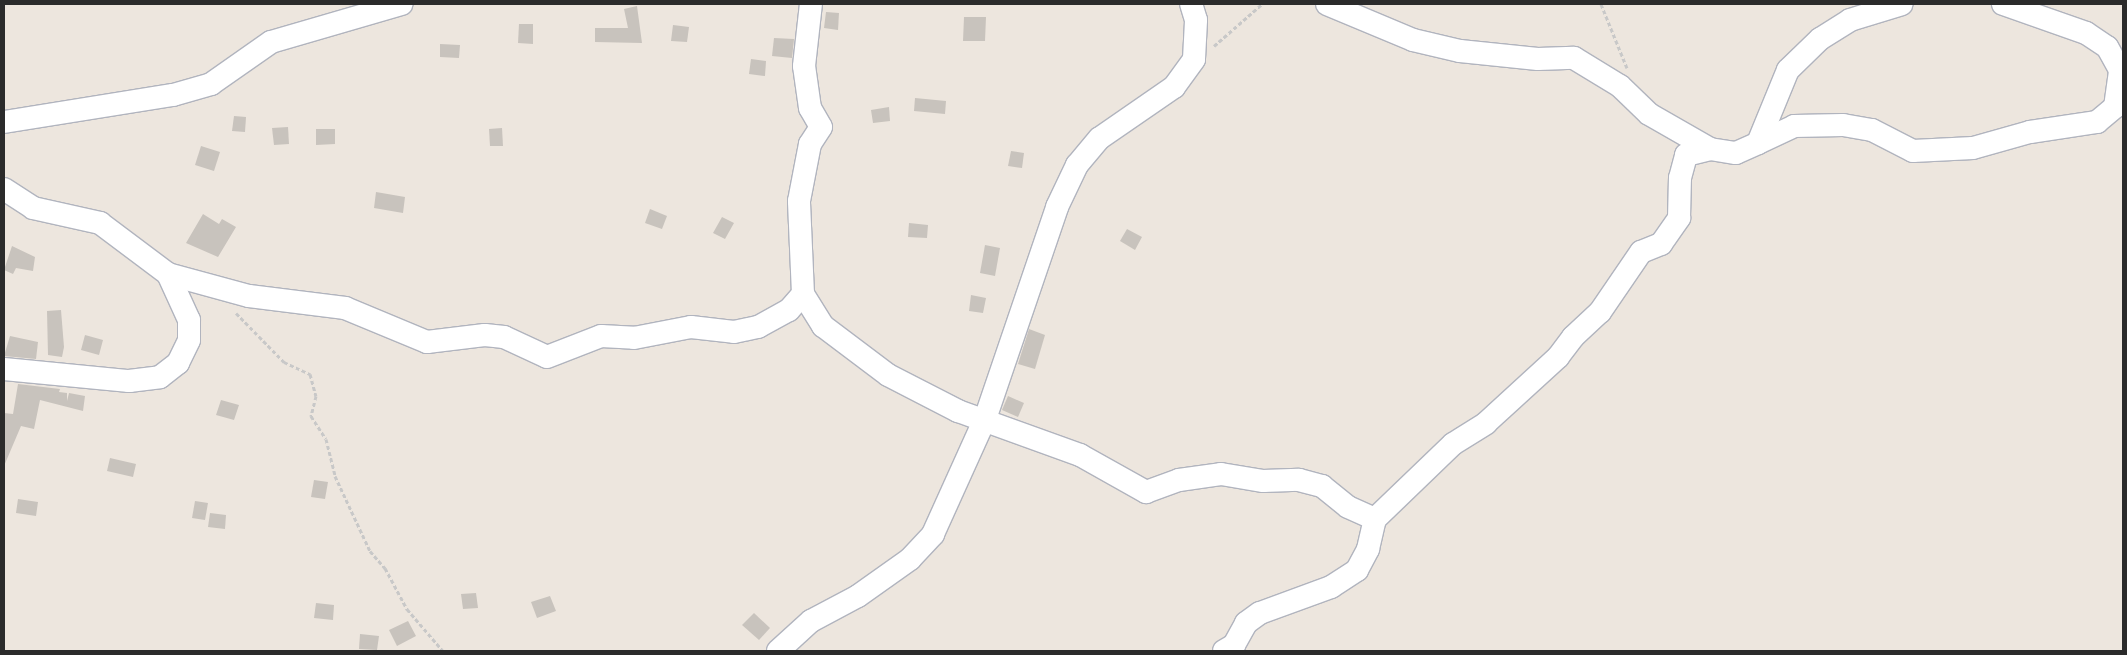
<!DOCTYPE html>
<style>
body{margin:0}
#map{position:relative;width:2127px;height:655px;overflow:hidden;background:#ede6de;font-family:"Nunito Sans",sans-serif}
div>[style]{position:absolute}
.building>*{inset:0;background:#c8c3bd}
.path>*{height:3px;margin-top:-1.5px;transform-origin:0;background:repeating-linear-gradient(90deg,#c8c8c8 0 4px,transparent 0 6.5px)}
.roads{filter:drop-shadow(1px 0 #b1b4be) drop-shadow(-1px 0 #b1b4be) drop-shadow(0 1px #b1b4be) drop-shadow(0 -1px #b1b4be)}
.minor>*{height:22px;margin:-11px;padding:0 11px;transform-origin:11px;border-radius:11px;background:#fff}
span{translate:-50% -50%;white-space:nowrap;text-align:center;line-height:1.15;-webkit-text-stroke:4.5px #fff;paint-order:stroke}
.frame{position:absolute;inset:0;border:5px solid #2b2b2b;pointer-events:none}
</style>
<div id="map">
<div class="building">
<i style="clip-path:polygon(637px 6px,642px 43px,595px 42px,595px 28px,628px 28px,624px 9px)"></i>
<i style="clip-path:polygon(826px 12px,839px 13px,838px 30px,824px 28px)"></i>
<i style="clip-path:polygon(964px 17px,986px 17px,985px 41px,963px 41px)"></i>
<i style="clip-path:polygon(519px 24px,533px 24px,533px 44px,518px 43px)"></i>
<i style="clip-path:polygon(673px 25px,689px 27px,687px 42px,671px 41px)"></i>
<i style="clip-path:polygon(774px 38px,794px 39px,792px 58px,772px 56px)"></i>
<i style="clip-path:polygon(440px 44px,460px 45px,459px 58px,440px 57px)"></i>
<i style="clip-path:polygon(751px 59px,766px 61px,765px 76px,749px 74px)"></i>
<i style="clip-path:polygon(915px 98px,946px 101px,945px 114px,914px 111px)"></i>
<i style="clip-path:polygon(889px 107px,890px 121px,873px 123px,871px 110px)"></i>
<i style="clip-path:polygon(234px 116px,246px 117px,245px 132px,232px 131px)"></i>
<i style="clip-path:polygon(288px 127px,289px 144px,274px 145px,272px 128px)"></i>
<i style="clip-path:polygon(502px 128px,503px 146px,490px 146px,489px 129px)"></i>
<i style="clip-path:polygon(316px 129px,335px 129px,335px 144px,316px 145px)"></i>
<i style="clip-path:polygon(201px 146px,220px 152px,214px 171px,195px 165px)"></i>
<i style="clip-path:polygon(1011px 151px,1024px 153px,1022px 168px,1008px 166px)"></i>
<i style="clip-path:polygon(376px 192px,405px 197px,403px 213px,374px 208px)"></i>
<i style="clip-path:polygon(650px 209px,667px 216px,662px 229px,645px 223px)"></i>
<i style="clip-path:polygon(203px 214px,219px 224px,222px 219px,236px 227px,218px 257px,186px 243px)"></i>
<i style="clip-path:polygon(722px 217px,734px 223px,725px 239px,713px 233px)"></i>
<i style="clip-path:polygon(909px 223px,928px 225px,927px 238px,908px 237px)"></i>
<i style="clip-path:polygon(1127px 229px,1142px 237px,1135px 250px,1120px 241px)"></i>
<i style="clip-path:polygon(985px 245px,1000px 248px,995px 276px,980px 273px)"></i>
<i style="clip-path:polygon(12px 246px,35px 257px,33px 271px,16px 268px,13px 274px,4px 270px)"></i>
<i style="clip-path:polygon(971px 295px,986px 298px,983px 313px,969px 311px)"></i>
<i style="clip-path:polygon(61px 310px,64px 347px,62px 357px,48px 355px,47px 311px)"></i>
<i style="clip-path:polygon(1029px 329px,1045px 335px,1035px 369px,1018px 364px)"></i>
<i style="clip-path:polygon(85px 335px,103px 340px,99px 355px,81px 350px)"></i>
<i style="clip-path:polygon(10px 336px,38px 342px,36px 359px,4px 356px)"></i>
<i style="clip-path:polygon(18px 384px,60px 389px,59px 392px,67px 393px,67px 401px,69px 393px,85px 396px,83px 411px,40px 400px,34px 429px,21px 426px,4px 466px,4px 413px,13px 414px)"></i>
<i style="clip-path:polygon(1008px 396px,1024px 403px,1018px 417px,1002px 410px)"></i>
<i style="clip-path:polygon(221px 400px,239px 405px,234px 420px,216px 415px)"></i>
<i style="clip-path:polygon(110px 458px,136px 464px,133px 477px,107px 471px)"></i>
<i style="clip-path:polygon(314px 480px,328px 482px,325px 499px,311px 497px)"></i>
<i style="clip-path:polygon(18px 499px,38px 502px,36px 516px,16px 513px)"></i>
<i style="clip-path:polygon(195px 501px,208px 503px,205px 520px,192px 518px)"></i>
<i style="clip-path:polygon(210px 513px,226px 515px,225px 529px,208px 527px)"></i>
<i style="clip-path:polygon(476px 593px,478px 608px,463px 609px,461px 594px)"></i>
<i style="clip-path:polygon(550px 596px,556px 611px,537px 618px,531px 602px)"></i>
<i style="clip-path:polygon(316px 603px,334px 605px,333px 620px,314px 618px)"></i>
<i style="clip-path:polygon(754px 613px,770px 628px,759px 640px,742px 625px)"></i>
<i style="clip-path:polygon(408px 621px,416px 636px,397px 646px,389px 630px)"></i>
<i style="clip-path:polygon(360px 634px,379px 636px,377px 650px,359px 649px)"></i>
</div>
<div class="path">
<i style="left:1601px;top:4px;width:69px;rotate:67.9deg"></i>
<i style="left:1214px;top:46px;width:64px;rotate:-41.2deg"></i>
<i style="left:236px;top:313px;width:69px;rotate:45.6deg"></i>
<i style="left:284px;top:362px;width:29px;rotate:25deg"></i>
<i style="left:310px;top:374px;width:23px;rotate:75deg"></i>
<i style="left:316px;top:396px;width:21px;rotate:104deg"></i>
<i style="left:311px;top:416px;width:27px;rotate:57deg"></i>
<i style="left:326px;top:439px;width:38px;rotate:76deg"></i>
<i style="left:335px;top:476px;width:83px;rotate:65deg"></i>
<i style="left:370px;top:551px;width:23px;rotate:49deg"></i>
<i style="left:385px;top:568px;width:47px;rotate:61.8deg"></i>
<i style="left:407px;top:609px;width:55px;rotate:49.4deg"></i>
</div>
<div class="roads">
<div class="minor">
<i style="left:1327px;top:4px;width:93px;rotate:22.7deg"></i>
<i style="left:1413px;top:40px;width:48px;rotate:13.2deg"></i>
<i style="left:1460px;top:51px;width:78px;rotate:5.9deg"></i>
<i style="left:1538px;top:59px;width:36px;rotate:-2deg"></i>
<i style="left:1574px;top:58px;width:54px;rotate:31.3deg"></i>
<i style="left:1620px;top:86px;width:40px;rotate:44deg"></i>
<i style="left:1649px;top:114px;width:70px;rotate:29.8deg"></i>
<i style="left:4px;top:122px;width:171px;rotate:-9.1deg"></i>
<i style="left:173px;top:95px;width:40px;rotate:-16deg"></i>
<i style="left:211px;top:84px;width:73px;rotate:-35deg"></i>
<i style="left:271px;top:42px;width:136px;rotate:-16.2deg"></i>
<i style="left:1758px;top:143px;width:40px;rotate:-25deg"></i>
<i style="left:1794px;top:126px;width:49px;rotate:-1.2deg"></i>
<i style="left:1843px;top:125px;width:29px;rotate:10deg"></i>
<i style="left:1872px;top:130px;width:46px;rotate:27.1deg"></i>
<i style="left:1913px;top:151px;width:60px;rotate:-2.9deg"></i>
<i style="left:1973px;top:148px;width:59px;rotate:-15.7deg"></i>
<i style="left:2030px;top:132px;width:68px;rotate:-8.5deg"></i>
<i style="left:2097px;top:122px;width:23px;rotate:-40deg"></i>
<i style="left:2115px;top:107px;width:37px;rotate:-82deg"></i>
<i style="left:2120px;top:70px;width:26px;rotate:-119deg"></i>
<i style="left:2107px;top:47px;width:25px;rotate:-146deg"></i>
<i style="left:2086px;top:33px;width:88px;rotate:-160.7deg"></i>
<i style="left:4px;top:189px;width:35px;rotate:33deg"></i>
<i style="left:33px;top:208px;width:69px;rotate:12.6deg"></i>
<i style="left:100px;top:223px;width:85px;rotate:36.9deg"></i>
<i style="left:168px;top:274px;width:84px;rotate:15.2deg"></i>
<i style="left:249px;top:296px;width:97px;rotate:7.1deg"></i>
<i style="left:345px;top:308px;width:89px;rotate:22.5deg"></i>
<i style="left:427px;top:342px;width:58px;rotate:-6.9deg"></i>
<i style="left:485px;top:335px;width:19px;rotate:6deg"></i>
<i style="left:504px;top:337px;width:47px;rotate:24.9deg"></i>
<i style="left:547px;top:357px;width:58px;rotate:-21.3deg"></i>
<i style="left:601px;top:336px;width:33px;rotate:3deg"></i>
<i style="left:634px;top:338px;width:58px;rotate:-10.9deg"></i>
<i style="left:691px;top:327px;width:43px;rotate:6.6deg"></i>
<i style="left:734px;top:332px;width:25px;rotate:-12deg"></i>
<i style="left:758px;top:327px;width:35px;rotate:-29deg"></i>
<i style="left:789px;top:310px;width:21px;rotate:-49deg"></i>
<i style="left:803px;top:294px;width:38px;rotate:58deg"></i>
<i style="left:823px;top:326px;width:81px;rotate:37deg"></i>
<i style="left:888px;top:375px;width:79px;rotate:27.2deg"></i>
<i style="left:958px;top:411px;width:130px;rotate:19.8deg"></i>
<i style="left:1080px;top:455px;width:76px;rotate:29.3deg"></i>
<i style="left:1146px;top:492px;width:35px;rotate:-20deg"></i>
<i style="left:1179px;top:480px;width:42px;rotate:-8.1deg"></i>
<i style="left:1221px;top:474px;width:43px;rotate:9.5deg"></i>
<i style="left:1263px;top:481px;width:36px;rotate:-2deg"></i>
<i style="left:1299px;top:480px;width:24px;rotate:15deg"></i>
<i style="left:1322px;top:486px;width:33px;rotate:39deg"></i>
<i style="left:1348px;top:507px;width:30px;rotate:24deg"></i>
<i style="left:803px;top:294px;width:93px;rotate:-92.5deg"></i>
<i style="left:799px;top:201px;width:58px;rotate:-79.1deg"></i>
<i style="left:810px;top:144px;width:20px;rotate:-57deg"></i>
<i style="left:821px;top:127px;width:22px;rotate:-120deg"></i>
<i style="left:810px;top:108px;width:42px;rotate:-98.1deg"></i>
<i style="left:804px;top:66px;width:62px;rotate:-83.6deg"></i>
<i style="left:4px;top:369px;width:126px;rotate:5.5deg"></i>
<i style="left:129px;top:381px;width:31px;rotate:-7deg"></i>
<i style="left:160px;top:377px;width:23px;rotate:-38deg"></i>
<i style="left:178px;top:363px;width:25px;rotate:-64deg"></i>
<i style="left:189px;top:340px;width:20px;rotate:-90deg"></i>
<i style="left:189px;top:320px;width:51px;rotate:-114.5deg"></i>
<i style="left:1375px;top:519px;width:108px;rotate:-43.9deg"></i>
<i style="left:1453px;top:444px;width:39px;rotate:-32deg"></i>
<i style="left:1486px;top:423px;width:98px;rotate:-42.5deg"></i>
<i style="left:1558px;top:357px;width:25px;rotate:-53deg"></i>
<i style="left:1573px;top:337px;width:37px;rotate:-43deg"></i>
<i style="left:1600px;top:312px;width:73px;rotate:-55.7deg"></i>
<i style="left:1641px;top:252px;width:22px;rotate:-22deg"></i>
<i style="left:1661px;top:244px;width:32px;rotate:-55deg"></i>
<i style="left:1679px;top:218px;width:40px;rotate:-88.6deg"></i>
<i style="left:1680px;top:178px;width:24px;rotate:-75deg"></i>
<i style="left:1686px;top:155px;width:25px;rotate:-14deg"></i>
<i style="left:1710px;top:149px;width:26px;rotate:9deg"></i>
<i style="left:1736px;top:153px;width:24px;rotate:-24deg"></i>
<i style="left:1758px;top:143px;width:79px;rotate:-67.7deg"></i>
<i style="left:1788px;top:70px;width:45px;rotate:-44.1deg"></i>
<i style="left:1820px;top:39px;width:36px;rotate:-32deg"></i>
<i style="left:1850px;top:20px;width:54px;rotate:-17.1deg"></i>
<i style="left:778px;top:651px;width:45px;rotate:-42.3deg"></i>
<i style="left:811px;top:621px;width:53px;rotate:-28deg"></i>
<i style="left:858px;top:596px;width:64px;rotate:-35.4deg"></i>
<i style="left:910px;top:559px;width:34px;rotate:-47deg"></i>
<i style="left:933px;top:534px;width:126px;rotate:-65.7deg"></i>
<i style="left:985px;top:419px;width:224px;rotate:-71.2deg"></i>
<i style="left:1057px;top:207px;width:47px;rotate:-64.5deg"></i>
<i style="left:1077px;top:165px;width:35px;rotate:-50deg"></i>
<i style="left:1100px;top:138px;width:90px;rotate:-34.6deg"></i>
<i style="left:1174px;top:87px;width:34px;rotate:-54deg"></i>
<i style="left:1194px;top:59px;width:39px;rotate:-87deg"></i>
<i style="left:1196px;top:20px;width:17px;rotate:-107deg"></i>
<i style="left:1224px;top:651px;width:12px;rotate:-31deg"></i>
<i style="left:1234px;top:645px;width:25px;rotate:-61deg"></i>
<i style="left:1246px;top:623px;width:17px;rotate:-36deg"></i>
<i style="left:1260px;top:613px;width:76px;rotate:-20.1deg"></i>
<i style="left:1331px;top:587px;width:31px;rotate:-33deg"></i>
<i style="left:1357px;top:570px;width:24px;rotate:-62deg"></i>
<i style="left:1368px;top:549px;width:31px;rotate:-77deg"></i>
</div>
</div>
<div class="frame"></div>
</div>
